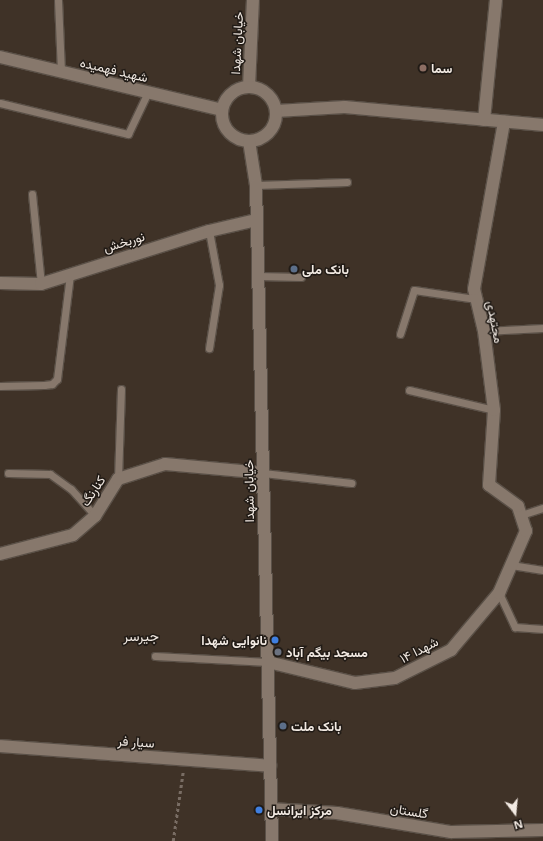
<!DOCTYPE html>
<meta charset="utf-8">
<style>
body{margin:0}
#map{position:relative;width:543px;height:841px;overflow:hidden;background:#3f3227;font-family:"Noto Sans",Vazirmatn,sans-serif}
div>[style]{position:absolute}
.path>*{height:2.5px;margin-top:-1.25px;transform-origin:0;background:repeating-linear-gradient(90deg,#796d64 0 3px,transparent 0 6px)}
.roads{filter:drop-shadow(1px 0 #5a5047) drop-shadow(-1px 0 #5a5047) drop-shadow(0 1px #5a5047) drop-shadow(0 -1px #5a5047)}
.service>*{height:7px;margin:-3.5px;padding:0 3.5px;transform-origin:3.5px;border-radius:3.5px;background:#87786c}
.minor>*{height:12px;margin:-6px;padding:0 6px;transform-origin:6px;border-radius:6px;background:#87786c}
.secondary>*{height:12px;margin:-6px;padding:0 6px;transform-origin:6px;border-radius:6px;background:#87786c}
.secondary>.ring{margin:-6px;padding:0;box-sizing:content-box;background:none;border:12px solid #87786c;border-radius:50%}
.dots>*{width:11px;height:11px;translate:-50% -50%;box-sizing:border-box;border:2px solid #211b16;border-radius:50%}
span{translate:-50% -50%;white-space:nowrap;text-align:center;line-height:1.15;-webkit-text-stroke:3px #211b16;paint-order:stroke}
.street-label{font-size:13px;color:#f2eae3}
.poi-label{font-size:13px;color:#f2eae3;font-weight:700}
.left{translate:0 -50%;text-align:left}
.right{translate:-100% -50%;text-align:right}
.neighbourhood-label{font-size:14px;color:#f2eae3}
.north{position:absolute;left:495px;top:793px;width:40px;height:40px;-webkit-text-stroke:3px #211b16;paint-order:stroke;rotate:164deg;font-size:11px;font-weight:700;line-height:16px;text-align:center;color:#f2eae3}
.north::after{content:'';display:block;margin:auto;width:14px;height:18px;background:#f2eae3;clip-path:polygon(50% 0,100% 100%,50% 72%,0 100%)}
</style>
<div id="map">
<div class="path">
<i style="left:173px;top:841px;width:70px;rotate:-81.8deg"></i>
</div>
<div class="roads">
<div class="service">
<i style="left:58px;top:0;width:71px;rotate:87.6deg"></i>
<i style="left:0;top:103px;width:132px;rotate:13.6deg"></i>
<i style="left:128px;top:134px;width:47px;rotate:-64.5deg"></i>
<i style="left:256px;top:185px;width:91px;rotate:-1.9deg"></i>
<i style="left:32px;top:194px;width:90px;rotate:84.3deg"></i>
<i style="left:209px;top:231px;width:55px;rotate:79.5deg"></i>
<i style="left:219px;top:285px;width:64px;rotate:99deg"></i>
<i style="left:258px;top:276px;width:43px;rotate:1.3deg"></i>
<i style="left:484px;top:331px;width:59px;rotate:-2.9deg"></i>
<i style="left:400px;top:334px;width:46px;rotate:-72.3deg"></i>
<i style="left:414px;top:290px;width:63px;rotate:8.3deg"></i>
<i style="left:0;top:386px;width:44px;rotate:-1.3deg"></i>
<i style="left:44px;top:385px;width:8px;rotate:-7deg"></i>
<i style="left:52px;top:384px;width:7px;rotate:-45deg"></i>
<i style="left:57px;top:379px;width:106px;rotate:-82.9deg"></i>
<i style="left:409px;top:390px;width:87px;rotate:13.2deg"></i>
<i style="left:8px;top:473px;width:42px;rotate:1.4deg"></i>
<i style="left:50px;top:474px;width:26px;rotate:36deg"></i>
<i style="left:71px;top:489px;width:36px;rotate:48deg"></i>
<i style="left:263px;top:473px;width:89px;rotate:6.5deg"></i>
<i style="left:118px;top:479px;width:90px;rotate:-88.1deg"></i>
<i style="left:521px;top:515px;width:23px;rotate:-18deg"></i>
<i style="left:511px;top:565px;width:32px;rotate:9deg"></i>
<i style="left:499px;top:593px;width:38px;rotate:65deg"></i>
<i style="left:515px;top:627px;width:28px;rotate:4deg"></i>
<i style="left:155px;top:656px;width:113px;rotate:3deg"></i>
</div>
<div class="minor">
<i style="left:276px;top:111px;width:69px;rotate:-3.3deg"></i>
<i style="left:345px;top:107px;width:199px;rotate:5.2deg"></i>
<i style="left:484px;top:120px;width:121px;rotate:-84.3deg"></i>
<i style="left:0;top:283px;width:41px;rotate:1.4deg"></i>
<i style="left:41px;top:284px;width:176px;rotate:-17.5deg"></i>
<i style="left:209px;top:231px;width:48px;rotate:-13.2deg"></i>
<i style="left:0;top:554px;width:75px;rotate:-14.6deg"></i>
<i style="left:73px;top:535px;width:29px;rotate:-41deg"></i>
<i style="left:95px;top:516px;width:44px;rotate:-58.1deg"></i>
<i style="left:118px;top:479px;width:49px;rotate:-17.7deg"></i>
<i style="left:165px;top:464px;width:98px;rotate:5.2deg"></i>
<i style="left:268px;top:662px;width:89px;rotate:13.6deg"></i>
<i style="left:355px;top:683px;width:40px;rotate:-7.1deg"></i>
<i style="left:395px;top:678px;width:63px;rotate:-26.6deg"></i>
<i style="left:451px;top:650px;width:75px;rotate:-49.9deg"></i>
<i style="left:499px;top:593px;width:68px;rotate:-66.5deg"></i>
<i style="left:526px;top:531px;width:26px;rotate:-108deg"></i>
<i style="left:518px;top:506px;width:36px;rotate:-144deg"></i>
<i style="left:489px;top:485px;width:75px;rotate:-86.2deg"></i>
<i style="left:494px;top:410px;width:80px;rotate:-97.2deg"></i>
<i style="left:484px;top:331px;width:43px;rotate:-103.4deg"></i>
<i style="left:474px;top:289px;width:170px;rotate:-79.8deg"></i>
<i style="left:0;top:746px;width:271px;rotate:4.2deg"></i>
<i style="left:271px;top:809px;width:66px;rotate:3.5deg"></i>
<i style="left:337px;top:813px;width:116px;rotate:9.5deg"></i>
<i style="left:451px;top:832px;width:92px;rotate:-1.2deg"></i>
</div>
<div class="secondary">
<i style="left:0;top:57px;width:228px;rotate:13.4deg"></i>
<i style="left:249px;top:87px;width:87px;rotate:-87.4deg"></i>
<i class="ring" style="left:222px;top:87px;width:42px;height:42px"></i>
<i style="left:249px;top:141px;width:45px;rotate:81deg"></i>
<i style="left:256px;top:185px;width:656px;rotate:88.6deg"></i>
</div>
</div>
<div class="dots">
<i style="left:423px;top:68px;background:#8d6e63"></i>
<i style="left:294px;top:269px;background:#5c6f8a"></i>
<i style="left:275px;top:640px;background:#3f7fe0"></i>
<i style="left:278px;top:652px;background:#6b7280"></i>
<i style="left:283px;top:726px;background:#5c6f8a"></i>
<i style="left:259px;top:810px;background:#3f7fe0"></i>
</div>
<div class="street-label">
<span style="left:237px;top:43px;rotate:-87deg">خیابان شهدا</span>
<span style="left:114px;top:70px;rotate:13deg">شهید فهمیده</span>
<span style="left:124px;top:242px;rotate:-17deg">نوربخش</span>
<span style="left:495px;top:322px;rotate:79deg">مجتهدی</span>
<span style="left:93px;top:491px;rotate:-56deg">کنارنگ</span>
<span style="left:249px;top:491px;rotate:-91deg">خیابان شهدا</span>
<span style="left:419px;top:650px;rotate:-27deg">شهدا ۱۴</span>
<span style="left:136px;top:742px;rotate:4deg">سیار فر</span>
<span style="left:409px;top:811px;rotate:9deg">گلستان</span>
</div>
<div class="poi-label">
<span class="left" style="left:431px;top:68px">سما</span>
<span class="left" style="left:302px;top:269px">بانک ملی</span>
<span class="right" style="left:267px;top:640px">نانوایی شهدا</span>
<span class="left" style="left:286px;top:652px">مسجد بیگم آباد</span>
<span class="left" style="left:291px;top:726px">بانک ملت</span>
<span class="left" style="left:267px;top:810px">مرکز ایرانسل</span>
</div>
<div class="neighbourhood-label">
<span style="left:141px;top:636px">جیرسر</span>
</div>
<div class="north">N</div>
</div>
